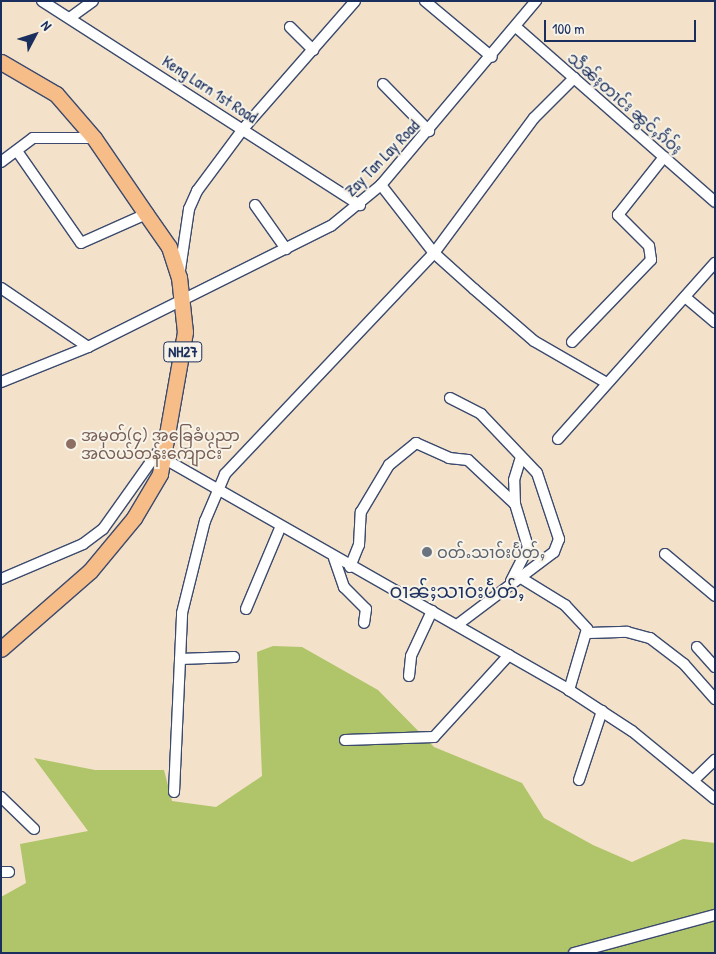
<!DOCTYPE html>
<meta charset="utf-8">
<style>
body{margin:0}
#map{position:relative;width:716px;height:954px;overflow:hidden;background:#f3e2c9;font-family:"Patrick Hand","Noto Sans Myanmar",sans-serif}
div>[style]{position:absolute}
.green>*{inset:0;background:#b0c469}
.roads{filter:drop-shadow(1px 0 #3b4a6e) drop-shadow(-1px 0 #3b4a6e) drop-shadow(0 1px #3b4a6e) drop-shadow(0 -1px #3b4a6e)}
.minor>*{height:10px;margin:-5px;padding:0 5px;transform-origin:5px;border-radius:5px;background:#fff}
.highway>*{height:15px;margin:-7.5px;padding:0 7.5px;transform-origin:7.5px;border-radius:7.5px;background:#f7bd88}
.dots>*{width:14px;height:14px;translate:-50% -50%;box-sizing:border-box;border:2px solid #f7f3e8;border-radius:50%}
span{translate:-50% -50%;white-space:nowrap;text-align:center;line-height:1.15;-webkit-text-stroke:4px #f7f3e8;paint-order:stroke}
.shield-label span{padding:1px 4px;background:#f7f3e8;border:1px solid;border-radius:4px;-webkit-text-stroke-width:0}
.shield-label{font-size:15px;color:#1b2f5e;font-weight:700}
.street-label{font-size:16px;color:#1b2f5e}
.education-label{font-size:16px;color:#785e54}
.left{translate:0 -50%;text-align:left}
.worship-label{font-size:16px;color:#5b616d}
.quarter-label{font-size:19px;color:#1b2f5e}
.frame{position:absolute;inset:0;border:2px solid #1b2f5e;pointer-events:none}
.north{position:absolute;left:10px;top:10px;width:50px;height:50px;-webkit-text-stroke:4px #f7f3e8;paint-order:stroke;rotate:50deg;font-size:14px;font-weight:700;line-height:20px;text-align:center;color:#1b2f5e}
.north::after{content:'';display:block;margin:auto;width:18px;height:22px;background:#1b2f5e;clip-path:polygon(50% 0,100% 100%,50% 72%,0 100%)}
.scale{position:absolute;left:544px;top:20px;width:152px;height:22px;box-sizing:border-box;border:2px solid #1b2f5e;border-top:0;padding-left:6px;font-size:15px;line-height:18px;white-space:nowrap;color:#1b2f5e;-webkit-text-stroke:4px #f7f3e8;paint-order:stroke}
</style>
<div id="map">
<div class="green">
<i style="clip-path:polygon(273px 646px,302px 647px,378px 690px,434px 747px,522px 783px,544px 818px,593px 845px,632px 862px,683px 839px,715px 843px,715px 953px,1px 953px,1px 897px,26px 883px,20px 844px,88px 831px,34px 758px,95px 770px,164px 770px,172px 801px,216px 807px,262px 776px,257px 652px)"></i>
</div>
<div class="roads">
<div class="minor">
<i style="left:42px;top:1px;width:378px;rotate:32.7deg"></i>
<i style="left:425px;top:1px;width:87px;rotate:39.9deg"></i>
<i style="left:71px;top:17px;width:27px;rotate:-36deg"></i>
<i style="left:290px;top:27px;width:33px;rotate:45deg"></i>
<i style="left:516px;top:27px;width:265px;rotate:41.3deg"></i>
<i style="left:383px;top:84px;width:66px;rotate:45.6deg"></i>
<i style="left:17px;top:151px;width:112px;rotate:55.2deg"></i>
<i style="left:81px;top:243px;width:71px;rotate:-24deg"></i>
<i style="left:1px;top:162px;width:40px;rotate:-37deg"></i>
<i style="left:33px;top:138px;width:61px"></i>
<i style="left:381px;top:185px;width:86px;rotate:52.1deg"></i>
<i style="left:434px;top:253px;width:54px;rotate:42deg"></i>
<i style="left:474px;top:289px;width:79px;rotate:40.9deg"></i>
<i style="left:534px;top:341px;width:82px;rotate:30deg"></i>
<i style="left:255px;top:205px;width:54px;rotate:54.8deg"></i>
<i style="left:180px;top:270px;width:62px;rotate:-81.6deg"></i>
<i style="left:189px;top:209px;width:20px;rotate:-66deg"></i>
<i style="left:197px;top:191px;width:77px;rotate:-53.4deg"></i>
<i style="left:243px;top:129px;width:170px;rotate:-48.8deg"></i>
<i style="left:1px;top:288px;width:105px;rotate:34.1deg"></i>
<i style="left:88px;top:347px;width:271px;rotate:-26.5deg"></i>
<i style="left:331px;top:226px;width:65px;rotate:-39.4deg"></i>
<i style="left:381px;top:185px;width:241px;rotate:-49.9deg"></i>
<i style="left:685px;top:297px;width:39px;rotate:40deg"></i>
<i style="left:572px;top:342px;width:114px;rotate:-46.1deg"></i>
<i style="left:651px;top:260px;width:14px;rotate:-98deg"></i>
<i style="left:649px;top:246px;width:44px;rotate:-135deg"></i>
<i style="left:618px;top:215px;width:74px;rotate:-51.6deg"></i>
<i style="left:1px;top:382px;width:94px;rotate:-21.9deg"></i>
<i style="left:450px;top:398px;width:35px;rotate:27deg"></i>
<i style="left:481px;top:414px;width:81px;rotate:46.5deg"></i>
<i style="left:537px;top:473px;width:70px;rotate:71.6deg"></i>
<i style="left:559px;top:539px;width:14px;rotate:111deg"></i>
<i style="left:554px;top:552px;width:121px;rotate:143deg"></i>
<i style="left:558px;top:439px;width:236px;rotate:-48.3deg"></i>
<i style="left:163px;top:458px;width:468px;rotate:29.7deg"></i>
<i style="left:569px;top:690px;width:75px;rotate:33.1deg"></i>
<i style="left:632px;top:731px;width:107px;rotate:39.3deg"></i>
<i style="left:665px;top:554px;width:65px;rotate:40deg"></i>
<i style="left:334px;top:558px;width:31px;rotate:71deg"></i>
<i style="left:344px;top:587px;width:31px;rotate:45deg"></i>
<i style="left:366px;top:609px;width:14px;rotate:98deg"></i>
<i style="left:350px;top:567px;width:24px;rotate:-68deg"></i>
<i style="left:359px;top:545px;width:33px;rotate:-87deg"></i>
<i style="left:361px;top:512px;width:55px;rotate:-59.2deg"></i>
<i style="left:389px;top:465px;width:35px;rotate:-39deg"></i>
<i style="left:416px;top:443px;width:36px;rotate:24deg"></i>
<i style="left:449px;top:458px;width:19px;rotate:6deg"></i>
<i style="left:468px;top:460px;width:64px;rotate:43.1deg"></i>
<i style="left:521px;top:578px;width:52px;rotate:31.5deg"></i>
<i style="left:565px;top:605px;width:33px;rotate:47deg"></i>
<i style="left:587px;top:629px;width:64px;rotate:106.4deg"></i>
<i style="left:1px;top:579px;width:89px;rotate:-23.1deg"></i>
<i style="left:83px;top:544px;width:25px;rotate:-37deg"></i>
<i style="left:103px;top:529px;width:102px;rotate:-54.6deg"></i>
<i style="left:511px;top:581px;width:38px;rotate:-63deg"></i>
<i style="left:528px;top:547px;width:45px;rotate:-106.8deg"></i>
<i style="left:515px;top:504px;width:24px;rotate:-92deg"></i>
<i style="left:514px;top:480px;width:24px;rotate:-73deg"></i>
<i style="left:246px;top:609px;width:88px;rotate:-67.2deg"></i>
<i style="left:589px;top:633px;width:38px;rotate:-2deg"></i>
<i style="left:627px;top:632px;width:24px;rotate:15deg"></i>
<i style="left:650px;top:638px;width:43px;rotate:37.4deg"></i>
<i style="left:684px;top:664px;width:47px;rotate:48.5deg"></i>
<i style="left:697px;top:647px;width:27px;rotate:48deg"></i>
<i style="left:180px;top:659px;width:54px;rotate:-2.1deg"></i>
<i style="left:409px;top:676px;width:20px;rotate:-84deg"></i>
<i style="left:411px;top:656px;width:50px;rotate:-65deg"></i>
<i style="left:345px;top:740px;width:89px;rotate:-1.9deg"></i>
<i style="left:434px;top:737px;width:111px;rotate:-47.6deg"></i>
<i style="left:579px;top:780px;width:73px;rotate:-71.6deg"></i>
<i style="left:694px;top:780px;width:29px;rotate:-44deg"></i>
<i style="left:174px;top:792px;width:179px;rotate:-87.4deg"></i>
<i style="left:182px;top:613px;width:95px;rotate:-76deg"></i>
<i style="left:205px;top:521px;width:51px;rotate:-66.9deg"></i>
<i style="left:225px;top:474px;width:304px;rotate:-46.6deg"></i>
<i style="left:434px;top:253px;width:168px;rotate:-53.5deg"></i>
<i style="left:534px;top:118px;width:57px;rotate:-45deg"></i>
<i style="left:1px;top:797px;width:46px;rotate:44.1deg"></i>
<i style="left:1px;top:872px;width:8px"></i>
<i style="left:574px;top:953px;width:146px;rotate:-15.1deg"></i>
</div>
<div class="highway">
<i style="left:1px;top:62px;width:64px;rotate:30.2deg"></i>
<i style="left:56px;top:94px;width:58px;rotate:49.2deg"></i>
<i style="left:94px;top:138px;width:92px;rotate:55.6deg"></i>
<i style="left:146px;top:214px;width:40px;rotate:55.1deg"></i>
<i style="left:169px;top:247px;width:32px;rotate:72deg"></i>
<i style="left:179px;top:277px;width:55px;rotate:83.8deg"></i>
<i style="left:185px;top:332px;width:144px;rotate:100deg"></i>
<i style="left:160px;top:474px;width:51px;rotate:120.6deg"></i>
<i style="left:134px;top:518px;width:69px;rotate:129.7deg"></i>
<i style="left:90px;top:571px;width:118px;rotate:138.8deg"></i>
</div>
</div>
<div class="dots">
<i style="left:71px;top:444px;background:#8d6e63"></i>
<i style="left:427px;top:552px;background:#6b7280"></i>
</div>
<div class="shield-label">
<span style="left:183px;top:352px">NH27</span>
</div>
<div class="street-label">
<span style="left:210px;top:89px;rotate:33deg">Keng Larn 1st Road</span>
<span style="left:625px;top:103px;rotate:41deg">သဵၼ်ႈတၢင်း ၼွင်ႇၵႅဝ်ႈ</span>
<span style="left:382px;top:158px;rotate:-46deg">Zay Tan Lay Road</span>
</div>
<div class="education-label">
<span class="left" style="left:81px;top:444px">အမှတ်(၄) အခြေခံပညာ<br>အလယ်တန်းကျောင်း</span>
</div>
<div class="worship-label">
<span class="left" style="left:437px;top:552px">ဝတ်ႉသၢဝ်းပႅတ်ႇ</span>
</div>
<div class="quarter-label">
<span style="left:457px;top:592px">ဝၢၼ်ႈသၢဝ်းပႅတ်ႇ</span>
</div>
<div class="frame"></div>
<div class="north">N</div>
<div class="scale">100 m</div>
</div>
